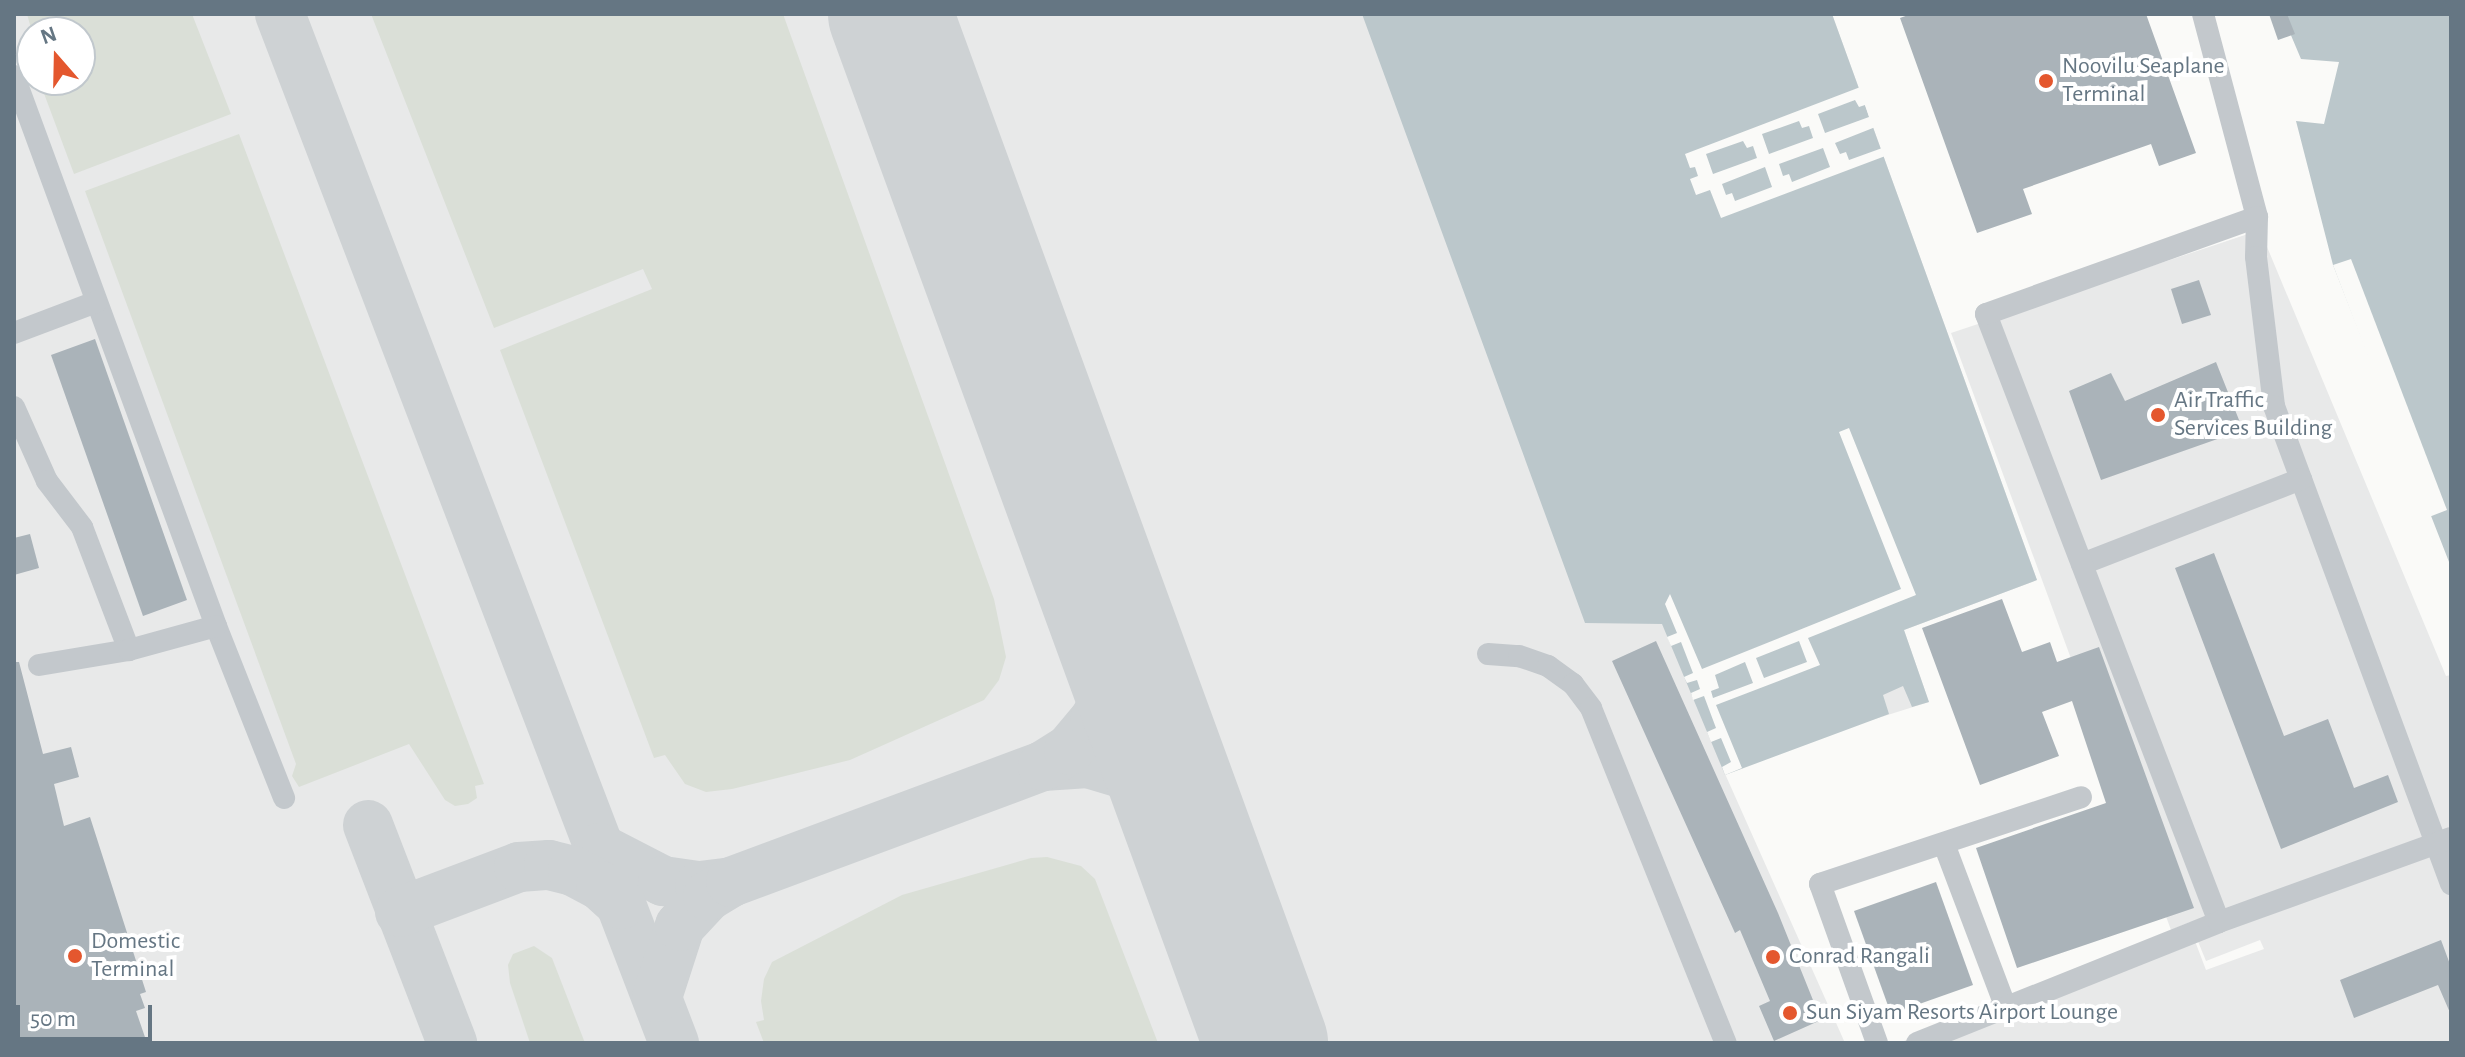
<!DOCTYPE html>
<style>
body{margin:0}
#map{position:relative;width:2465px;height:1057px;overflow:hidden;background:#fafaf8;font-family:"Alegreya Sans",sans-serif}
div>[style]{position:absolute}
.built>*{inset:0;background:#e8e9e9}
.green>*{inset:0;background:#dadfd7}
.water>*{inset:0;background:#bbc7cb}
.pier>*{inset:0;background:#fafaf8}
.taxiway>*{height:50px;margin:-25px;padding:0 25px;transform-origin:25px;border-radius:25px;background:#ced2d4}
.runway>*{height:124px;margin:-62px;padding:0 62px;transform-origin:62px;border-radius:62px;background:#ced2d4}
.building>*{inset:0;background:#aab3b9}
.minor>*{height:22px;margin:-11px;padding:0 11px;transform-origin:11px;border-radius:11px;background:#c3c8cc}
.dots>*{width:22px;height:22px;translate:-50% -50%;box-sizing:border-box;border:4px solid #fff;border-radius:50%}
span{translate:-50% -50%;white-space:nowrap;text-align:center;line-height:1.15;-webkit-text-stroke:8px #fff;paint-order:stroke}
.poi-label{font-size:24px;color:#657683}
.left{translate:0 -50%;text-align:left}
.frame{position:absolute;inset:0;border:16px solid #657683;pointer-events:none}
.north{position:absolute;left:16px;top:16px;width:80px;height:80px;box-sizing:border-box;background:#fff;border:2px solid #c1c8cd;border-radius:50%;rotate:340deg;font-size:22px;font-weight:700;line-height:32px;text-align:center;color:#657683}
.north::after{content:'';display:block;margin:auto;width:28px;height:36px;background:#e4572e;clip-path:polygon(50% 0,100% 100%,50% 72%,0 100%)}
.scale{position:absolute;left:16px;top:1005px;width:136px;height:36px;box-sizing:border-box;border:4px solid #657683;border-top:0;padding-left:10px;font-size:24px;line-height:28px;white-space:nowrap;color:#657683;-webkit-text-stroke:6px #fff;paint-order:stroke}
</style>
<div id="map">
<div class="built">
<i style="clip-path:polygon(evenodd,14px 14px,1832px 14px,2037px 580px,1904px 630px,1929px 702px,1722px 767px,1845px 1043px,14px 1043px,14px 14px,32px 32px,80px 32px,80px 80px,32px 80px,32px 32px)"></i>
<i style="clip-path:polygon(2260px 230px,2446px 676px,2451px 675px,2451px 1043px,1899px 1043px,2190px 928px,2206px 970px,2264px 949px,2260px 940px,2206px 961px,2190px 922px,2171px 930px,1951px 333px)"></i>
</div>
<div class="green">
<i style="clip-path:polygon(27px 14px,192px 14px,231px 114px,74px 174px,39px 80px,80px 80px,80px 32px,32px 32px)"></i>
<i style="clip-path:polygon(371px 14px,783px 14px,994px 599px,1006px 657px,999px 680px,984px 700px,850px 760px,732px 789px,706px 792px,685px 784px,665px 755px,654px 758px,500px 350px,652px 289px,643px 269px,494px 328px)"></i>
<i style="clip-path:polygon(239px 134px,484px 784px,475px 786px,477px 798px,468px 804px,455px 806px,445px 800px,409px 744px,299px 787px,292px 776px,296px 764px,85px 191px)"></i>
<i style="clip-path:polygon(1047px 857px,1081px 866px,1095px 879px,1158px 1043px,764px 1043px,756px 1022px,764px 1020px,761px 1001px,764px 979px,772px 962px,902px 895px,1031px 858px)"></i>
<i style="clip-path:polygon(534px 946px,552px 958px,585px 1043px,530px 1043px,510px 983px,508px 965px,513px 954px)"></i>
</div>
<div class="water">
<i style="clip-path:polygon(1362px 14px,1832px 14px,2037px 580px,1904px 630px,1929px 702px,1912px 707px,1903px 686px,1883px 695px,1889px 714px,1725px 775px,1662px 624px,1585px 623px)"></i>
<i style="clip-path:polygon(2282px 14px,2451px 14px,2451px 567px,2333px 265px,2296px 121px,2324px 124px,2339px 62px,2301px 59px)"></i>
</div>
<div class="pier">
<i style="clip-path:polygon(evenodd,1863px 86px,1878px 126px,1835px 143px,1840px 154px,1846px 152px,1849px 160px,1885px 147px,1888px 155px,1721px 218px,1710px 190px,1696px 195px,1690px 179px,1698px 176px,1695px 167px,1690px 168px,1685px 154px,1863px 86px,1855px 100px,1859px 107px,1865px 105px,1869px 117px,1825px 133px,1818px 114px,1855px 100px,1863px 86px,1799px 121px,1802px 128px,1809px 126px,1813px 138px,1769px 154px,1762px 134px,1799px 121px,1863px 86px,1743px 141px,1747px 148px,1753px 146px,1757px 158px,1713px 174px,1706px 154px,1743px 141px,1863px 86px,1823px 148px,1830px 167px,1792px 182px,1789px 174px,1783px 176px,1779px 164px,1823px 148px,1863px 86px,1765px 167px,1772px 187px,1735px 201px,1732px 193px,1726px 195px,1722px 184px,1765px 167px)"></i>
<i style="clip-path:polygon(2351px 259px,2447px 510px,2429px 517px,2333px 265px)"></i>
<i style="clip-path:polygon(evenodd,1849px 428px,1916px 595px,1808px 638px,1820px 665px,1716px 705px,1742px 768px,1725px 775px,1722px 767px,1731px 762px,1721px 738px,1711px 742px,1707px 732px,1716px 728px,1704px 696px,1693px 700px,1691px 693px,1700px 689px,1697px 680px,1687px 683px,1684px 677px,1693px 673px,1681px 642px,1671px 646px,1667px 637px,1677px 633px,1665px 604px,1670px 594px,1702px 669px,1901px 589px,1839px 432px,1849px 428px,1799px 641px,1807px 662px,1764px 678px,1756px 658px,1799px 641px,1849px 428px,1745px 662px,1753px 683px,1713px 698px,1711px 691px,1719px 688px,1715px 675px,1745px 662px)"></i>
</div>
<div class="taxiway">
<i style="left:280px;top:14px;width:1102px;rotate:69.05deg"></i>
<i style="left:1043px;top:766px;width:45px;rotate:-3.8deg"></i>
<i style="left:1088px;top:763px;width:48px;rotate:16.9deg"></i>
<i style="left:1134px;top:777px;width:42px;rotate:38.2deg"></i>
<i style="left:1167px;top:803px;width:43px;rotate:56.3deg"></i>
<i style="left:368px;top:825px;width:234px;rotate:68.9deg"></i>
<i style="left:599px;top:848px;width:72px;rotate:27.3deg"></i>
<i style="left:663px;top:881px;width:37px;rotate:8deg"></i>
<i style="left:700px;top:886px;width:31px;rotate:-7deg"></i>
<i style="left:400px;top:912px;width:127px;rotate:-20.7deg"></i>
<i style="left:519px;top:867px;width:30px;rotate:-4deg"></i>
<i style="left:549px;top:865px;width:25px;rotate:14deg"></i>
<i style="left:573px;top:871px;width:32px;rotate:28deg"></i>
<i style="left:601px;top:886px;width:27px;rotate:42deg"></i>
<i style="left:657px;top:997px;width:75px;rotate:-72.1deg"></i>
<i style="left:680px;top:926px;width:41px;rotate:-47deg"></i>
<i style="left:708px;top:896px;width:27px;rotate:-31deg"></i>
<i style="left:731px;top:882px;width:333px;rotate:-20.4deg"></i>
<i style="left:1043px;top:766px;width:31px;rotate:-32deg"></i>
<i style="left:1069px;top:750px;width:40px;rotate:-50deg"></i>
<i style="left:1095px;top:719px;width:28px;rotate:-63deg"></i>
<i style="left:1108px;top:694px;width:34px;rotate:-80deg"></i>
<i style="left:1114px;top:661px;width:43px;rotate:-94deg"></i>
</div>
<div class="runway">
<i style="left:890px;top:14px;width:1096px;rotate:69.93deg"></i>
</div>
<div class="building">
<i style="clip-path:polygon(1911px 14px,2146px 14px,2196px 153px,2159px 166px,2151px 144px,2023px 189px,2032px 214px,1977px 233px,1900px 18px)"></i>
<i style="clip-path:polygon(2269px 14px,2287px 14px,2295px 34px,2278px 40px)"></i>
<i style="clip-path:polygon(2199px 280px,2211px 315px,2182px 324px,2171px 289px)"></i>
<i style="clip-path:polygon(95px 339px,187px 600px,143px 616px,51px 355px)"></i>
<i style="clip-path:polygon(2216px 362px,2243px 430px,2101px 480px,2069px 391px,2111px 373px,2125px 401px)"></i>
<i style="clip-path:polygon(30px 534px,39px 568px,14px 575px,14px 538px)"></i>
<i style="clip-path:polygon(2214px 553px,2284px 736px,2328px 719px,2354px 788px,2388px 775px,2398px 802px,2281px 849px,2175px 568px)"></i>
<i style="clip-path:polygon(2002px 599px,2022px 652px,2050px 642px,2057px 662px,2099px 647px,2194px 908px,2017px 968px,1976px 848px,2106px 803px,2072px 701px,2042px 712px,2059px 756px,1980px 785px,1922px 628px)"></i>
<i style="clip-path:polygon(1656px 641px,1778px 913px,1821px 1020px,1774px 1041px,1759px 1006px,1770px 1001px,1740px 930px,1735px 933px,1612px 661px)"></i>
<i style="clip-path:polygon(14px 662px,19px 662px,43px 754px,71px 747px,79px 777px,54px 784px,64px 826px,90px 817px,146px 992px,140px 994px,145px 1008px,136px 1011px,147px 1043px,14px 1043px)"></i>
<i style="clip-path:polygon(1936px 882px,1973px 985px,1891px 1014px,1854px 911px)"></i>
<i style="clip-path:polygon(2441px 940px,2451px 967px,2451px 1015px,2438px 985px,2354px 1018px,2340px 980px)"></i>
</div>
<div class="minor">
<i style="left:2203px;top:14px;width:210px;rotate:75.1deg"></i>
<i style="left:2257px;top:217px;width:40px;rotate:91.4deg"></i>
<i style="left:2256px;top:257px;width:150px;rotate:83.1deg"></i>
<i style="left:2274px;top:406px;width:510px;rotate:69.68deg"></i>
<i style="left:14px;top:76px;width:586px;rotate:69.83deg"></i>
<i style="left:216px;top:626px;width:185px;rotate:68.4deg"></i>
<i style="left:14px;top:333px;width:88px;rotate:-20.7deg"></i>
<i style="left:14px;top:407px;width:81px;rotate:66deg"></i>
<i style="left:47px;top:481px;width:58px;rotate:52.7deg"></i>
<i style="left:82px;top:527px;width:132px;rotate:69.1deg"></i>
<i style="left:2082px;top:564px;width:235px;rotate:-21.2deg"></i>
<i style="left:1488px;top:654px;width:31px;rotate:4deg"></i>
<i style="left:1519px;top:656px;width:31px;rotate:19deg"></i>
<i style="left:1548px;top:666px;width:31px;rotate:36deg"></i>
<i style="left:1573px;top:684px;width:30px;rotate:53deg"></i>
<i style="left:1591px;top:708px;width:361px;rotate:68.1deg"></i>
<i style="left:39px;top:665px;width:91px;rotate:-9.5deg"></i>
<i style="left:129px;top:650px;width:90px;rotate:-15.4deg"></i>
<i style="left:1944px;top:844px;width:175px;rotate:69.3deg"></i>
<i style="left:2219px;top:922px;width:651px;rotate:-110.97deg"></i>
<i style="left:1986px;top:314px;width:288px;rotate:-19.7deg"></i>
<i style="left:1877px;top:1043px;width:169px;rotate:-109.7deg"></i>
<i style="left:1820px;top:884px;width:275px;rotate:-18.4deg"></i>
<i style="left:1917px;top:1043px;width:325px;rotate:-21.8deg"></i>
<i style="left:2219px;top:922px;width:247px;rotate:-19.9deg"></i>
</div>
<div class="dots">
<i style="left:2046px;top:81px;background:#e4572e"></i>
<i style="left:2158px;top:415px;background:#e4572e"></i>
<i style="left:75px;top:956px;background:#e4572e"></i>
<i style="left:1773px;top:957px;background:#e4572e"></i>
<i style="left:1790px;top:1013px;background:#e4572e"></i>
</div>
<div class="poi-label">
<span class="left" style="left:2062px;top:81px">Noovilu Seaplane<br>Terminal</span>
<span class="left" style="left:2174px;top:415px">Air Traffic<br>Services Building</span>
<span class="left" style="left:91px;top:956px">Domestic<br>Terminal</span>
<span class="left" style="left:1789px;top:957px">Conrad Rangali</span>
<span class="left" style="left:1806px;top:1013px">Sun Siyam Resorts Airport Lounge</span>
</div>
<div class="frame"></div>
<div class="north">N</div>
<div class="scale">50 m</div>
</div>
